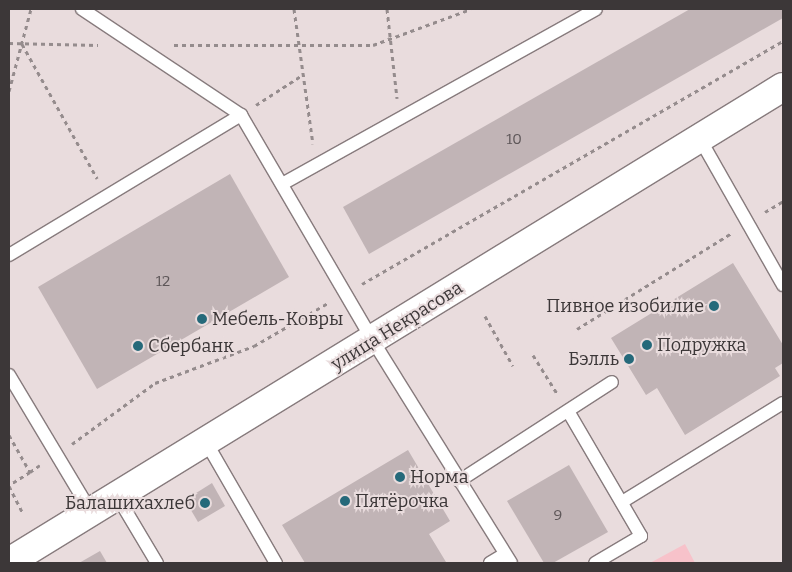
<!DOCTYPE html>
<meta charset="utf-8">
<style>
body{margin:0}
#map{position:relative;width:792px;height:572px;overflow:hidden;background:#e9dcdd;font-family:Bitter,serif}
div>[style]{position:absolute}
.green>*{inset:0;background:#f7c2ca}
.building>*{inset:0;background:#c1b4b6}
.path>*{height:3px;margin-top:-1.5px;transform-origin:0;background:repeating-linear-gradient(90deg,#958c8d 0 4px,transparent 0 8px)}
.roads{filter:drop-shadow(1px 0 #877b7d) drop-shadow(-1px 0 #877b7d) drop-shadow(0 1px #877b7d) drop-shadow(0 -1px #877b7d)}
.lane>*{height:12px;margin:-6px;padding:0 6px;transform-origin:6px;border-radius:6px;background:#fff}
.secondary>*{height:28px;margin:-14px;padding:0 14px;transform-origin:14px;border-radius:14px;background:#fff}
.dots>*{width:14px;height:14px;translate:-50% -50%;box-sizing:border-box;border:2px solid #e9dcdd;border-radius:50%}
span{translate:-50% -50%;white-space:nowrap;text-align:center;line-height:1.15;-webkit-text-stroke:4px #e9dcdd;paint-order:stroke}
.number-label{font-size:15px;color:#5d5658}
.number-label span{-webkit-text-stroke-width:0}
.poi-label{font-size:18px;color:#3c3738}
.right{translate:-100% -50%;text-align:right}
.left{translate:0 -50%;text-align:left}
.street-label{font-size:18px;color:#3c3738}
.frame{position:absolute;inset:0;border:10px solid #3c3738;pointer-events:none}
</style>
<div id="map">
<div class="green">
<i style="clip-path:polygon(685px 544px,695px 563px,650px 563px)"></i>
</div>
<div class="building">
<i style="clip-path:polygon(690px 9px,783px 9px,783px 18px,369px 254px,343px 207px)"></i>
<i style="clip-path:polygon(230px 174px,289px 277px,97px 389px,38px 287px)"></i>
<i style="clip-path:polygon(733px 263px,783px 345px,783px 363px,775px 368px,780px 376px,685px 435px,657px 388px,646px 395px,611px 338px)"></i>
<i style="clip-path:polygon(408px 450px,450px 521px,429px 534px,446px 562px,305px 563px,282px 525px)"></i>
<i style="clip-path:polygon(569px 465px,608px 532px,553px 563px,544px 563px,507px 501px)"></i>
<i style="clip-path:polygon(212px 483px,225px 506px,198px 522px,185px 500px)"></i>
<i style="clip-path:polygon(100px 551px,107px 563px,79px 563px)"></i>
</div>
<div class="path">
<i style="left:294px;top:9px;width:136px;rotate:82deg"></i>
<i style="left:387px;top:9px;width:90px;rotate:83.6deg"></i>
<i style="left:9px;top:43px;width:89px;rotate:1.3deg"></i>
<i style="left:22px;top:44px;width:154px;rotate:60.8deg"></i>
<i style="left:174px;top:45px;width:199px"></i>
<i style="left:373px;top:45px;width:104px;rotate:-20.2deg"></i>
<i style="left:9px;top:91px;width:85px;rotate:-75deg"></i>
<i style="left:256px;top:105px;width:57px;rotate:-32.9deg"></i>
<i style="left:765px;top:212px;width:21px;rotate:-31deg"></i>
<i style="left:362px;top:284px;width:486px;rotate:-30deg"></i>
<i style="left:485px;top:316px;width:57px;rotate:60.8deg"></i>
<i style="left:577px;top:329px;width:182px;rotate:-31.8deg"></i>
<i style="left:533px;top:355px;width:47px;rotate:58deg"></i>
<i style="left:9px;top:435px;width:43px;rotate:60.4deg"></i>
<i style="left:30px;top:472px;width:25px;rotate:148deg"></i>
<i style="left:72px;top:444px;width:103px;rotate:-36.3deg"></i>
<i style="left:155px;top:383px;width:106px;rotate:-20.5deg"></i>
<i style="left:254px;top:346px;width:86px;rotate:-30.2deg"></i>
<i style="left:30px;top:472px;width:12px;rotate:-35deg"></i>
<i style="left:9px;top:486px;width:31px;rotate:63deg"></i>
</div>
<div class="roads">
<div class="lane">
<i style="left:82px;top:9px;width:191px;rotate:33.7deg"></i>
<i style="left:241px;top:115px;width:262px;rotate:59.7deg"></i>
<i style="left:373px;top:341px;width:261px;rotate:58.1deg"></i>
<i style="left:700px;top:139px;width:168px;rotate:60.4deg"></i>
<i style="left:282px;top:184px;width:359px;rotate:-29.1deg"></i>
<i style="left:9px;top:255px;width:271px;rotate:-31.1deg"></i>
<i style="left:9px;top:375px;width:160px;rotate:59.1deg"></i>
<i style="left:568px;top:411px;width:145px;rotate:59.7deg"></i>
<i style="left:641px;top:536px;width:53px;rotate:149.6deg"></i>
<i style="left:206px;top:442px;width:140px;rotate:60deg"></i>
<i style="left:459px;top:481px;width:182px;rotate:-32.9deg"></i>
<i style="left:117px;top:496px;width:78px;rotate:59.2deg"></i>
<i style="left:622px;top:502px;width:189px;rotate:-31.6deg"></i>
<i style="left:490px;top:563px;width:17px;rotate:-31deg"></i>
</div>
<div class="secondary">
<i style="left:9px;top:562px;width:908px;rotate:-31.54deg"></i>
</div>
</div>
<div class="dots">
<i style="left:714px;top:306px;background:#25697a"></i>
<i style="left:202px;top:319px;background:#25697a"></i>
<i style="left:647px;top:345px;background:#25697a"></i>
<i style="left:138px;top:346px;background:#25697a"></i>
<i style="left:629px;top:359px;background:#25697a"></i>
<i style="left:400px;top:477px;background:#25697a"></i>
<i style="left:345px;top:501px;background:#25697a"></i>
<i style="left:205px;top:503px;background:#25697a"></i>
</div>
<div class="number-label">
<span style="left:514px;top:140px">10</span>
<span style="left:163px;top:282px">12</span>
<span style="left:558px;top:516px">9</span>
</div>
<div class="poi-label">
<span class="right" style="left:704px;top:306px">Пивное изобилие</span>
<span class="left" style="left:212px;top:319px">Мебель-Ковры</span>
<span class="left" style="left:657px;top:345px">Подружка</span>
<span class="left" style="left:148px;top:346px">Сбербанк</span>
<span class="right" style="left:619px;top:359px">Бэлль</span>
<span class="left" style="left:410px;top:477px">Норма</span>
<span class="left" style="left:355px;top:501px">Пятёрочка</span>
<span class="right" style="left:195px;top:503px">Балашихахлеб</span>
</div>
<div class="street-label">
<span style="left:397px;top:326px;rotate:-32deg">улица Некрасова</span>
</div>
<div class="frame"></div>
</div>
